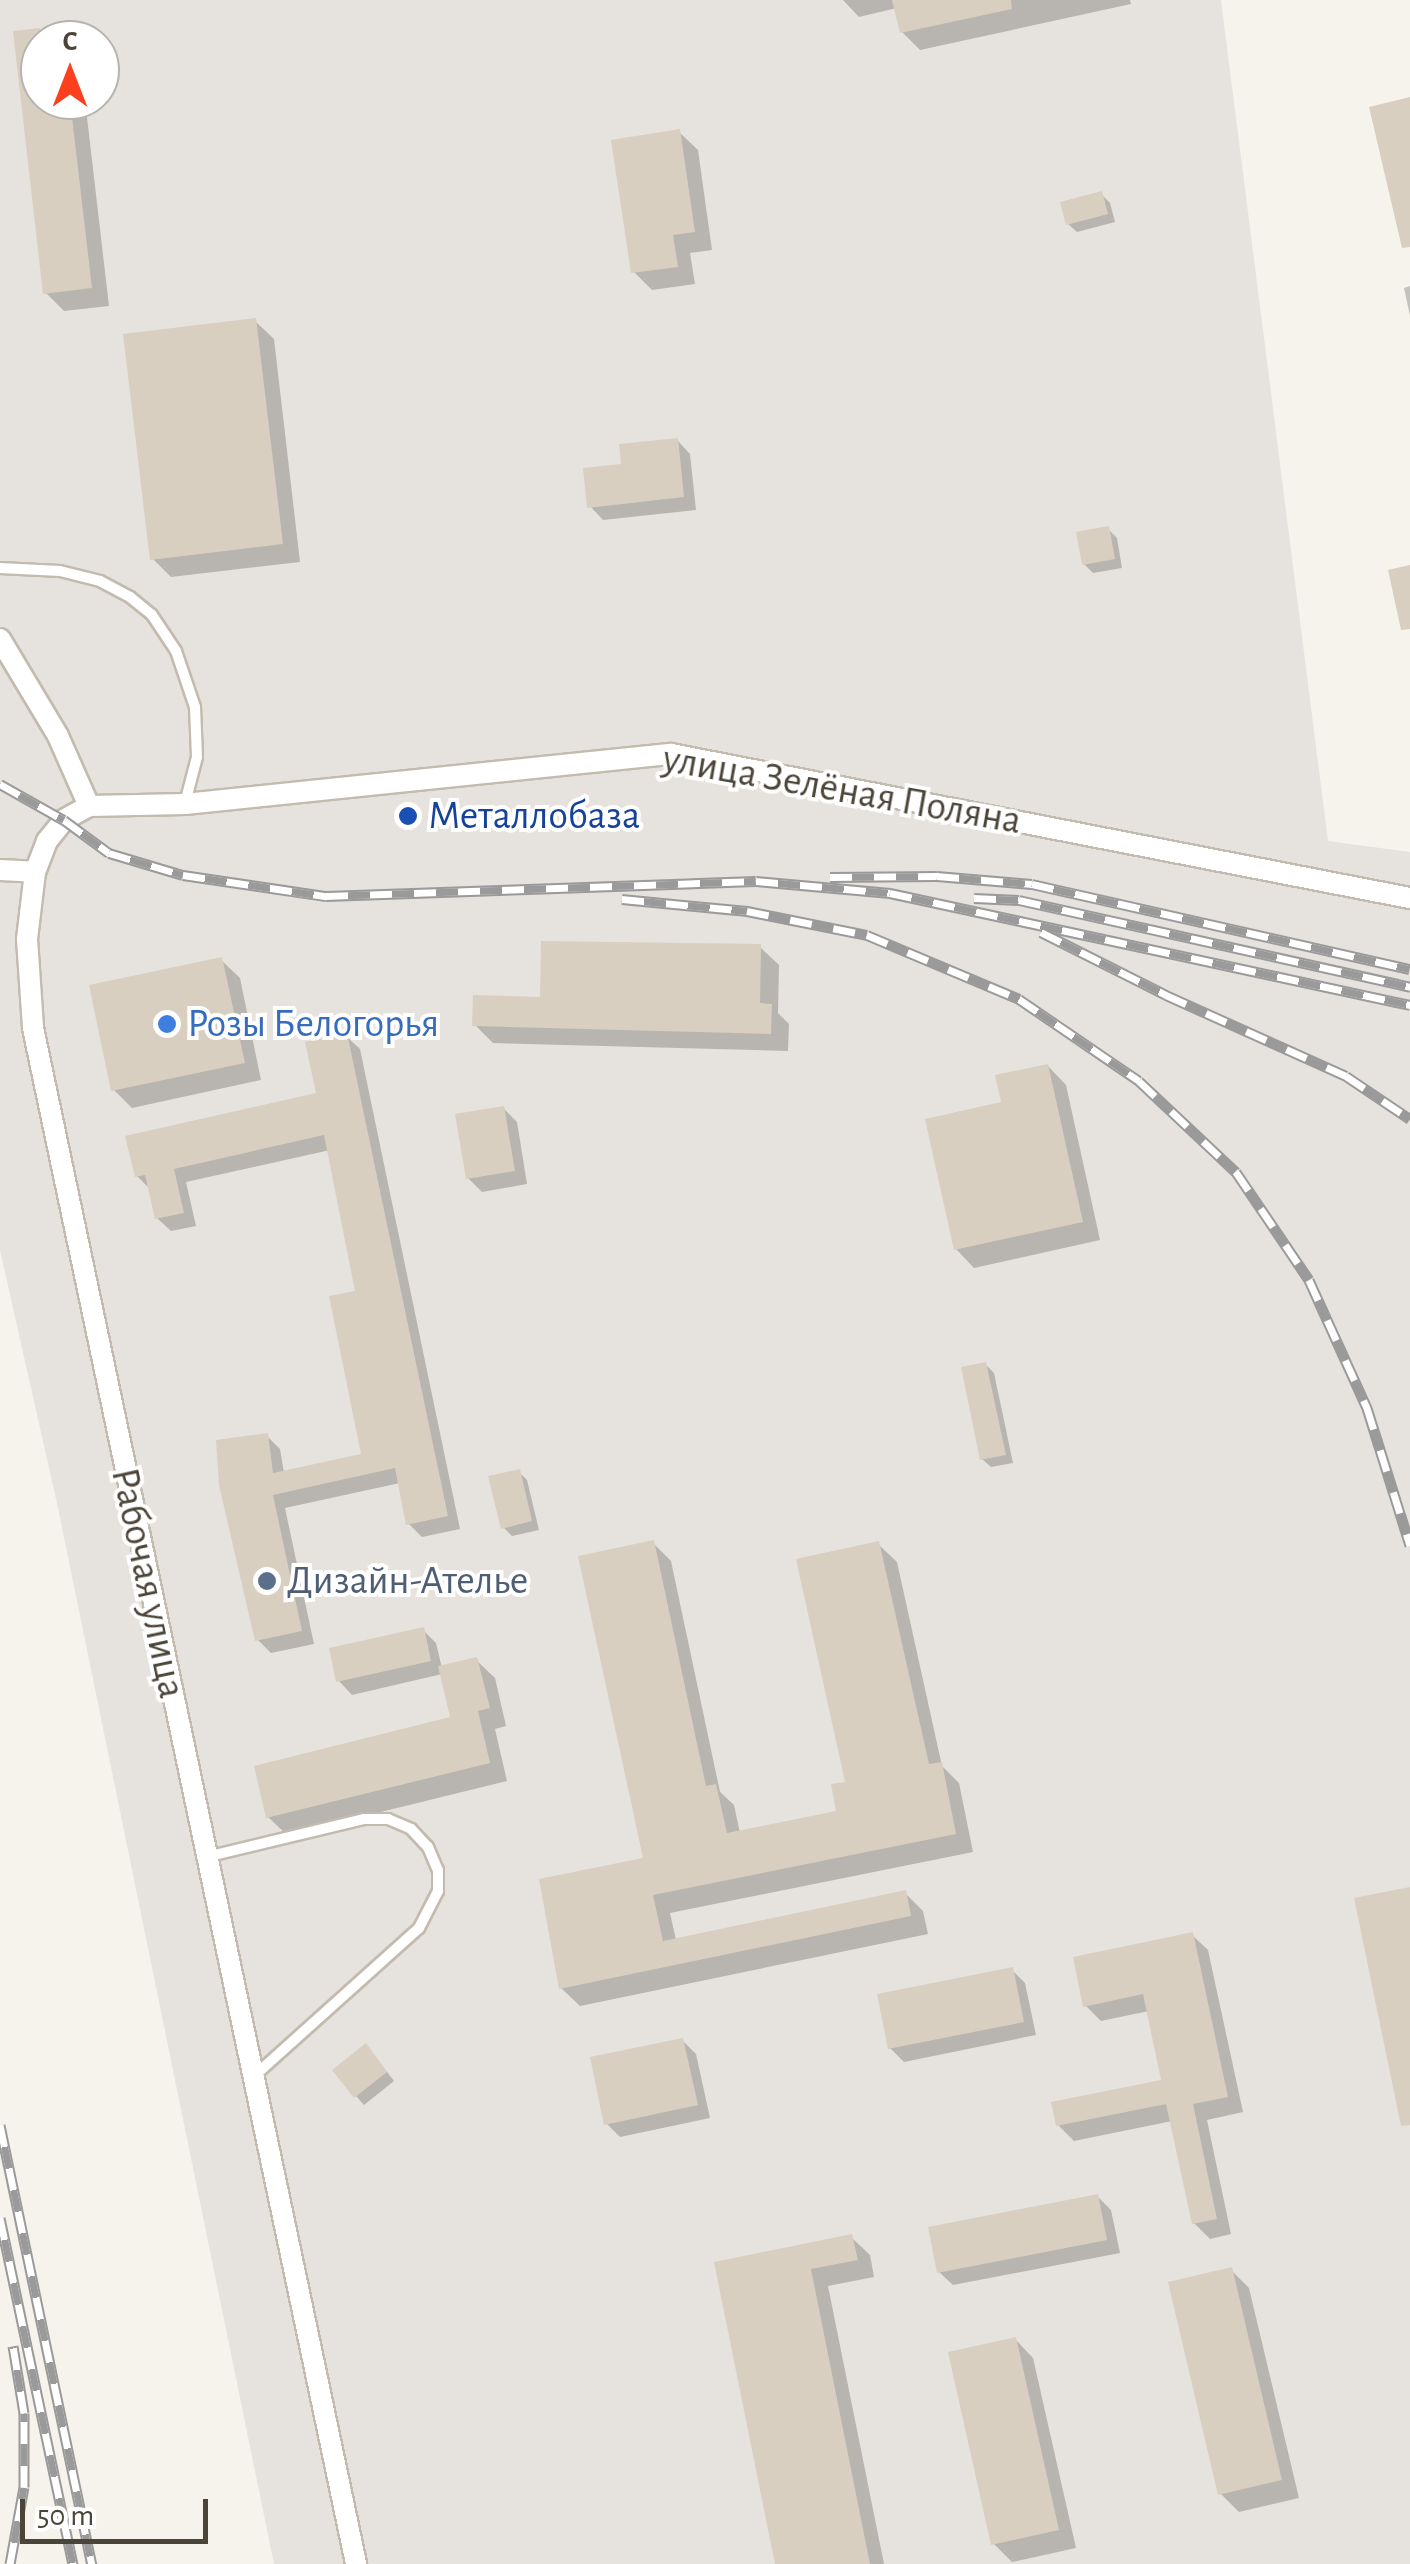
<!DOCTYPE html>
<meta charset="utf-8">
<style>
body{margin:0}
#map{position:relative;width:1410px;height:2564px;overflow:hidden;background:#f6f3ec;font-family:"Alegreya Sans",sans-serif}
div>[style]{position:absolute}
.industrial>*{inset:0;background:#e6e2dd}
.shadow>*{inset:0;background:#0003}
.building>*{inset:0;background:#d8cfc1}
.roads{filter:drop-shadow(2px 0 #c2bbae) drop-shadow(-2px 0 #c2bbae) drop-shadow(0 2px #c2bbae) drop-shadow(0 -2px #c2bbae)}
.service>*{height:10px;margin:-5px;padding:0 5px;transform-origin:5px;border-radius:5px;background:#fff}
.minor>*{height:20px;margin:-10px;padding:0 10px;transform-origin:10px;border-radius:10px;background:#fff}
.rail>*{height:11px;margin-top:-5.5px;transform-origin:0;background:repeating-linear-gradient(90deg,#fff 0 22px,#9a9a9a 0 44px);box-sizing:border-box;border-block:2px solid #9a9a9a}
.dots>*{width:28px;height:28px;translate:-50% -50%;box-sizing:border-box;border:5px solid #fff;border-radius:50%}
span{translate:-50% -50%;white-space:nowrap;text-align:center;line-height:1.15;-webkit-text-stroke:8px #fff;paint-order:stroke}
.street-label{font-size:40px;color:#4b4439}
.transit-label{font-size:40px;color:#164399}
.left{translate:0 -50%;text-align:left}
.shop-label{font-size:40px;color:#366cbe}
.service-label{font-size:40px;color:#4e5e75}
.north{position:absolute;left:20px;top:20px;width:100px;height:100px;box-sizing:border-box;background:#fff;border:2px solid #b7b4b0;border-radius:50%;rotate:0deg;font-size:28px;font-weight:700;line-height:40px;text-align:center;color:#4b4439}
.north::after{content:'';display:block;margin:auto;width:35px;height:45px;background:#fc3f1d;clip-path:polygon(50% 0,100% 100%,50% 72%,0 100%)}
.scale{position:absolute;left:20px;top:2499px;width:188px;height:45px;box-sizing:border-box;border:5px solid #4b4439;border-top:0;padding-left:12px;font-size:30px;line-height:35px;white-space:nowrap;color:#4b4439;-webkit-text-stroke:8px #fff;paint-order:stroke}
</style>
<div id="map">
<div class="industrial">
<i style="clip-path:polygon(evenodd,0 0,1221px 0,1328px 841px,1410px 852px,1410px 2564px,274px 2564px,58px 1508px,0 1250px,0 0,40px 40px,100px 40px,100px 100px,40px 100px,40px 40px)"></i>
</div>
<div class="shadow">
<i style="clip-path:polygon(843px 0,1130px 0,1131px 4px,920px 50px,902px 32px,897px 8px,859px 17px)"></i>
<i style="clip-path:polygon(61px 29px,72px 40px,40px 40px,40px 100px,85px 100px,109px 306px,64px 311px,45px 292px,16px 34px)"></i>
<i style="clip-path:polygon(679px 132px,698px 150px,712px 250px,690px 253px,695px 284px,652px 290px,634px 272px)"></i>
<i style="clip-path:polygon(1101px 194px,1110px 203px,1115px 222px,1077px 232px,1068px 224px)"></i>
<i style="clip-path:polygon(1410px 286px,1410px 316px,1404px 288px)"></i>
<i style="clip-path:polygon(255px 321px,274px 339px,300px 562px,171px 577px,153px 559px)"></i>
<i style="clip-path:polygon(677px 440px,690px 454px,696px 510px,603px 520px,590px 506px)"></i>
<i style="clip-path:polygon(1108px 529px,1117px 538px,1122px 568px,1093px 573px,1084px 564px)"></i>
<i style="clip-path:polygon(760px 947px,779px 965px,778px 1013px,789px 1024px,788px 1051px,493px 1043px,475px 1025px,542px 1000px)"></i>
<i style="clip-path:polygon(221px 960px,240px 978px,261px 1080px,132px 1108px,113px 1089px)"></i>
<i style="clip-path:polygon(346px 1036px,360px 1049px,460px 1529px,422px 1537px,408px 1523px,400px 1483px,285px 1508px,314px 1644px,271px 1653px,258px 1640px,267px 1436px,280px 1449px,284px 1473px,364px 1456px,358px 1293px,330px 1150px,186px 1182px,196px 1226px,171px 1231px,157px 1218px,151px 1190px,137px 1176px,318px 1095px)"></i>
<i style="clip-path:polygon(1048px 1066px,1066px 1085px,1100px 1240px,974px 1268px,956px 1249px)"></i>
<i style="clip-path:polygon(503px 1108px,517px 1122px,527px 1184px,482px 1192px,468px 1178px)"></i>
<i style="clip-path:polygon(985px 1364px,994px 1373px,1013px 1463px,991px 1467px,982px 1459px)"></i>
<i style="clip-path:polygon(519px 1472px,527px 1480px,539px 1530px,512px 1536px,503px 1527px)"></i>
<i style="clip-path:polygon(653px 1543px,671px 1561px,720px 1792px,734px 1805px,740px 1833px,839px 1813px,848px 1784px,878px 1544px,897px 1562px,942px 1766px,959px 1783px,973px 1852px,670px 1913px,676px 1940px,905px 1893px,923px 1911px,928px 1934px,580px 2006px,561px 1988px,646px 1860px)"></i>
<i style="clip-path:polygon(423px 1630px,436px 1643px,442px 1668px,476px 1660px,495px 1678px,506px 1726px,495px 1729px,507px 1781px,287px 1835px,268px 1817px,453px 1719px,442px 1674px,352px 1695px,339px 1681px)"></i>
<i style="clip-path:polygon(1192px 1935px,1208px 1950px,1243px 2112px,1207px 2120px,1231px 2234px,1210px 2239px,1194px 2223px,1172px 2121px,1074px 2141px,1058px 2125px,1164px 2082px,1149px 2011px,1101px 2021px,1086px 2006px)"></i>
<i style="clip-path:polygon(1012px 1970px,1025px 1983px,1036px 2035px,904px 2062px,890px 2048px)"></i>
<i style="clip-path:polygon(682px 2040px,696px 2054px,710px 2118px,620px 2137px,606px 2123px)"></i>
<i style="clip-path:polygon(374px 2055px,394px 2081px,364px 2105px,356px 2096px)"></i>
<i style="clip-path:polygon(1098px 2197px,1111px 2210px,1120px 2253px,953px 2285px,939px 2272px)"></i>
<i style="clip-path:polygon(851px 2237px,870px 2255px,874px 2277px,828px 2286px,884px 2564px,777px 2564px,717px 2264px)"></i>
<i style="clip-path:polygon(1231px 2270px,1249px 2288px,1299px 2498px,1239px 2512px,1221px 2494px)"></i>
<i style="clip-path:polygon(1015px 2339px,1033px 2358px,1076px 2548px,1012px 2562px,994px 2544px)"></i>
</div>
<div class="building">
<i style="clip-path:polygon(892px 0,1011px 0,1012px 9px,900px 33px)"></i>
<i style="clip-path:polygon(40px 28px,40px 100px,70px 100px,92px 288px,43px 294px,13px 31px)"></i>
<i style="clip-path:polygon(1410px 97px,1410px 247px,1402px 248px,1369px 107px)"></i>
<i style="clip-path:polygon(680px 129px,695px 232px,673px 235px,678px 267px,631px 273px,611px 140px)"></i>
<i style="clip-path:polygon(1102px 191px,1108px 214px,1066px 225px,1060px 202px)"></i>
<i style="clip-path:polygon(256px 318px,283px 544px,150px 560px,123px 334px)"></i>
<i style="clip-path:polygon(678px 438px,684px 497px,587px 508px,583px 468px,621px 464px,619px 444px)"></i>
<i style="clip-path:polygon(1109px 526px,1115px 559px,1082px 565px,1076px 532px)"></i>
<i style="clip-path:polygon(1410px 565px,1410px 629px,1401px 630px,1388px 570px)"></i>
<i style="clip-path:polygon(541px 941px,761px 944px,760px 1003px,772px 1004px,771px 1034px,472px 1026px,473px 995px,540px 997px)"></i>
<i style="clip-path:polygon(222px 957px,245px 1063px,111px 1091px,89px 985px)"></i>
<i style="clip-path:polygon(347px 1033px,448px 1516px,406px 1525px,395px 1468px,273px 1495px,302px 1631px,255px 1641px,219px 1485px,216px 1440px,268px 1433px,273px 1473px,361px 1454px,329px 1296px,355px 1291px,324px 1135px,174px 1169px,184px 1213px,155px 1219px,145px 1175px,135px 1177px,125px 1136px,316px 1093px,305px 1042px)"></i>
<i style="clip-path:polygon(1048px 1064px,1083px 1222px,954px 1250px,925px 1119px,1001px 1102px,995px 1075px)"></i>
<i style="clip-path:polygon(504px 1106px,515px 1171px,466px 1179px,455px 1114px)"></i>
<i style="clip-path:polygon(986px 1362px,1006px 1455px,980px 1460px,961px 1367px)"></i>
<i style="clip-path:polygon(520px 1469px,532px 1521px,501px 1529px,488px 1476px)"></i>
<i style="clip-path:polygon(654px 1540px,706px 1786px,716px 1784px,727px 1833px,836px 1811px,831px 1784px,845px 1782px,796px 1559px,879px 1541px,929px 1764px,942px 1762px,956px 1834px,653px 1895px,663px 1941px,906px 1890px,911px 1916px,559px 1989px,539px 1879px,643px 1858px,578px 1556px)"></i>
<i style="clip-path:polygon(424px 1627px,431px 1661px,336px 1682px,329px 1648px)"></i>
<i style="clip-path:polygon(477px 1657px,490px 1708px,478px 1711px,490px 1763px,266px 1818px,254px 1766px,450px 1717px,438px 1666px)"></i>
<i style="clip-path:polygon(1410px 1887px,1410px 2125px,1401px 2126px,1354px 1898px)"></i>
<i style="clip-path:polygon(1193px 1932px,1228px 2097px,1193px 2104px,1217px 2219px,1192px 2224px,1166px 2104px,1056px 2126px,1051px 2102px,1161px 2080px,1143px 1994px,1083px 2007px,1073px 1957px)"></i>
<i style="clip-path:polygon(1013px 1967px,1024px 2022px,888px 2049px,877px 1994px)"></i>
<i style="clip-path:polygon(683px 2038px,698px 2105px,604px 2125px,590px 2057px)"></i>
<i style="clip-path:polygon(366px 2043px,387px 2072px,354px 2098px,332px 2070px)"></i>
<i style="clip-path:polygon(1098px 2194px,1107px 2240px,937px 2273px,928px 2227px)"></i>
<i style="clip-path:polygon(852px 2234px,858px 2260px,811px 2269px,870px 2564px,775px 2564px,714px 2262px)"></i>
<i style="clip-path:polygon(1232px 2267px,1282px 2480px,1218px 2495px,1168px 2282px)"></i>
<i style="clip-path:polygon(1016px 2337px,1059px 2530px,991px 2545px,948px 2352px)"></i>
</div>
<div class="roads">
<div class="service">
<i style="left:0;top:568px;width:60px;rotate:2.9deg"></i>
<i style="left:60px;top:571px;width:41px;rotate:14deg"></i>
<i style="left:100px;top:581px;width:34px;rotate:28deg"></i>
<i style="left:130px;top:597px;width:28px;rotate:39deg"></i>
<i style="left:152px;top:615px;width:43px;rotate:56.3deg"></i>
<i style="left:176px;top:651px;width:59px;rotate:71.3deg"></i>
<i style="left:195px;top:707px;width:50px;rotate:87.7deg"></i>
<i style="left:197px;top:757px;width:48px;rotate:104.6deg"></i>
<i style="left:206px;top:1857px;width:163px;rotate:-13.5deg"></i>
<i style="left:364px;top:1819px;width:24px"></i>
<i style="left:388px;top:1819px;width:25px;rotate:23deg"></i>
<i style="left:411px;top:1829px;width:25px;rotate:47deg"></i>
<i style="left:428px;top:1847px;width:25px;rotate:67deg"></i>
<i style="left:438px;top:1870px;width:21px;rotate:90deg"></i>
<i style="left:438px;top:1891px;width:42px;rotate:117.2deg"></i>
<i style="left:419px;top:1928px;width:223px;rotate:138.1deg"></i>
</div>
<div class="minor">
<i style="left:0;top:639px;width:113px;rotate:59.1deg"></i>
<i style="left:58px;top:736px;width:77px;rotate:66.1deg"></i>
<i style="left:89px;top:806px;width:29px;rotate:151deg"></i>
<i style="left:64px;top:820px;width:27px;rotate:129deg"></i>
<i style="left:47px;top:841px;width:33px;rotate:111deg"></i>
<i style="left:35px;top:872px;width:67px;rotate:96.8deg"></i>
<i style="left:27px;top:939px;width:89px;rotate:86.1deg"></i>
<i style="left:33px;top:1028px;width:1570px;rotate:78.12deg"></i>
<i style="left:89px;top:806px;width:96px;rotate:-1.2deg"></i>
<i style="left:185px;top:804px;width:489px;rotate:-5.9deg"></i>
<i style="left:671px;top:754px;width:753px;rotate:11.03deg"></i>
<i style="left:0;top:870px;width:35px;rotate:3deg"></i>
</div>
</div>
<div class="rail">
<i style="left:0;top:784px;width:73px;rotate:29.4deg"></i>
<i style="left:64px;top:820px;width:56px;rotate:36.3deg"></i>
<i style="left:109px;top:853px;width:77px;rotate:16.6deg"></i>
<i style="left:183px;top:875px;width:145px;rotate:8.4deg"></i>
<i style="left:326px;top:896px;width:430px;rotate:-2deg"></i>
<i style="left:756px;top:881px;width:135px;rotate:5.1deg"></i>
<i style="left:890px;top:893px;width:532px;rotate:12.15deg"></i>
<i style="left:830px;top:877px;width:107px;rotate:-0.5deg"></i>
<i style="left:937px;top:876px;width:95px;rotate:4.8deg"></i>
<i style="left:1032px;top:884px;width:387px;rotate:12.7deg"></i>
<i style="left:974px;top:898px;width:45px;rotate:2.5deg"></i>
<i style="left:1019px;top:900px;width:401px;rotate:12.5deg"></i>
<i style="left:622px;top:899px;width:126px;rotate:5.5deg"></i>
<i style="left:747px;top:911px;width:122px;rotate:11.3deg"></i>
<i style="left:867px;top:935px;width:165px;rotate:22.8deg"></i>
<i style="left:1019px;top:999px;width:145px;rotate:34.3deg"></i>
<i style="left:1139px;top:1081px;width:133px;rotate:43.2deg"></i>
<i style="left:1236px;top:1172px;width:130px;rotate:55.9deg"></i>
<i style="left:1309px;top:1280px;width:141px;rotate:65.6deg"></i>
<i style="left:1367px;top:1408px;width:144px;rotate:72.6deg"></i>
<i style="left:1041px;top:932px;width:140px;rotate:26.7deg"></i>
<i style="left:1166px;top:995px;width:197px;rotate:24.2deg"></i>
<i style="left:1346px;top:1076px;width:77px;rotate:33.9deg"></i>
<i style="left:0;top:2125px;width:449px;rotate:78.2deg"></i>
<i style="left:0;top:2218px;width:354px;rotate:78.1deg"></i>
<i style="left:10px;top:2564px;width:78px;rotate:-79.7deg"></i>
<i style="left:24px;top:2487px;width:74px;rotate:-90deg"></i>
<i style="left:24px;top:2413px;width:68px;rotate:-99.3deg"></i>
</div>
<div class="dots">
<i style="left:408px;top:816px;background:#1a4fb4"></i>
<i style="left:167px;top:1024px;background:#3f7fe0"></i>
<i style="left:267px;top:1581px;background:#5c6f8a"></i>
</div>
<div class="street-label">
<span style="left:842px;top:790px;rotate:10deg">улица Зелёная Поляна</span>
<span style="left:148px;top:1583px;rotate:78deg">Рабочая улица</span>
</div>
<div class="transit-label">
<span class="left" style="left:428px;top:816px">Металлобаза</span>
</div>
<div class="shop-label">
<span class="left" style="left:187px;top:1024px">Розы Белогорья</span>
</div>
<div class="service-label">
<span class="left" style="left:287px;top:1581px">Дизайн-Ателье</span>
</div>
<div class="north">С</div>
<div class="scale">50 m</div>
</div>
